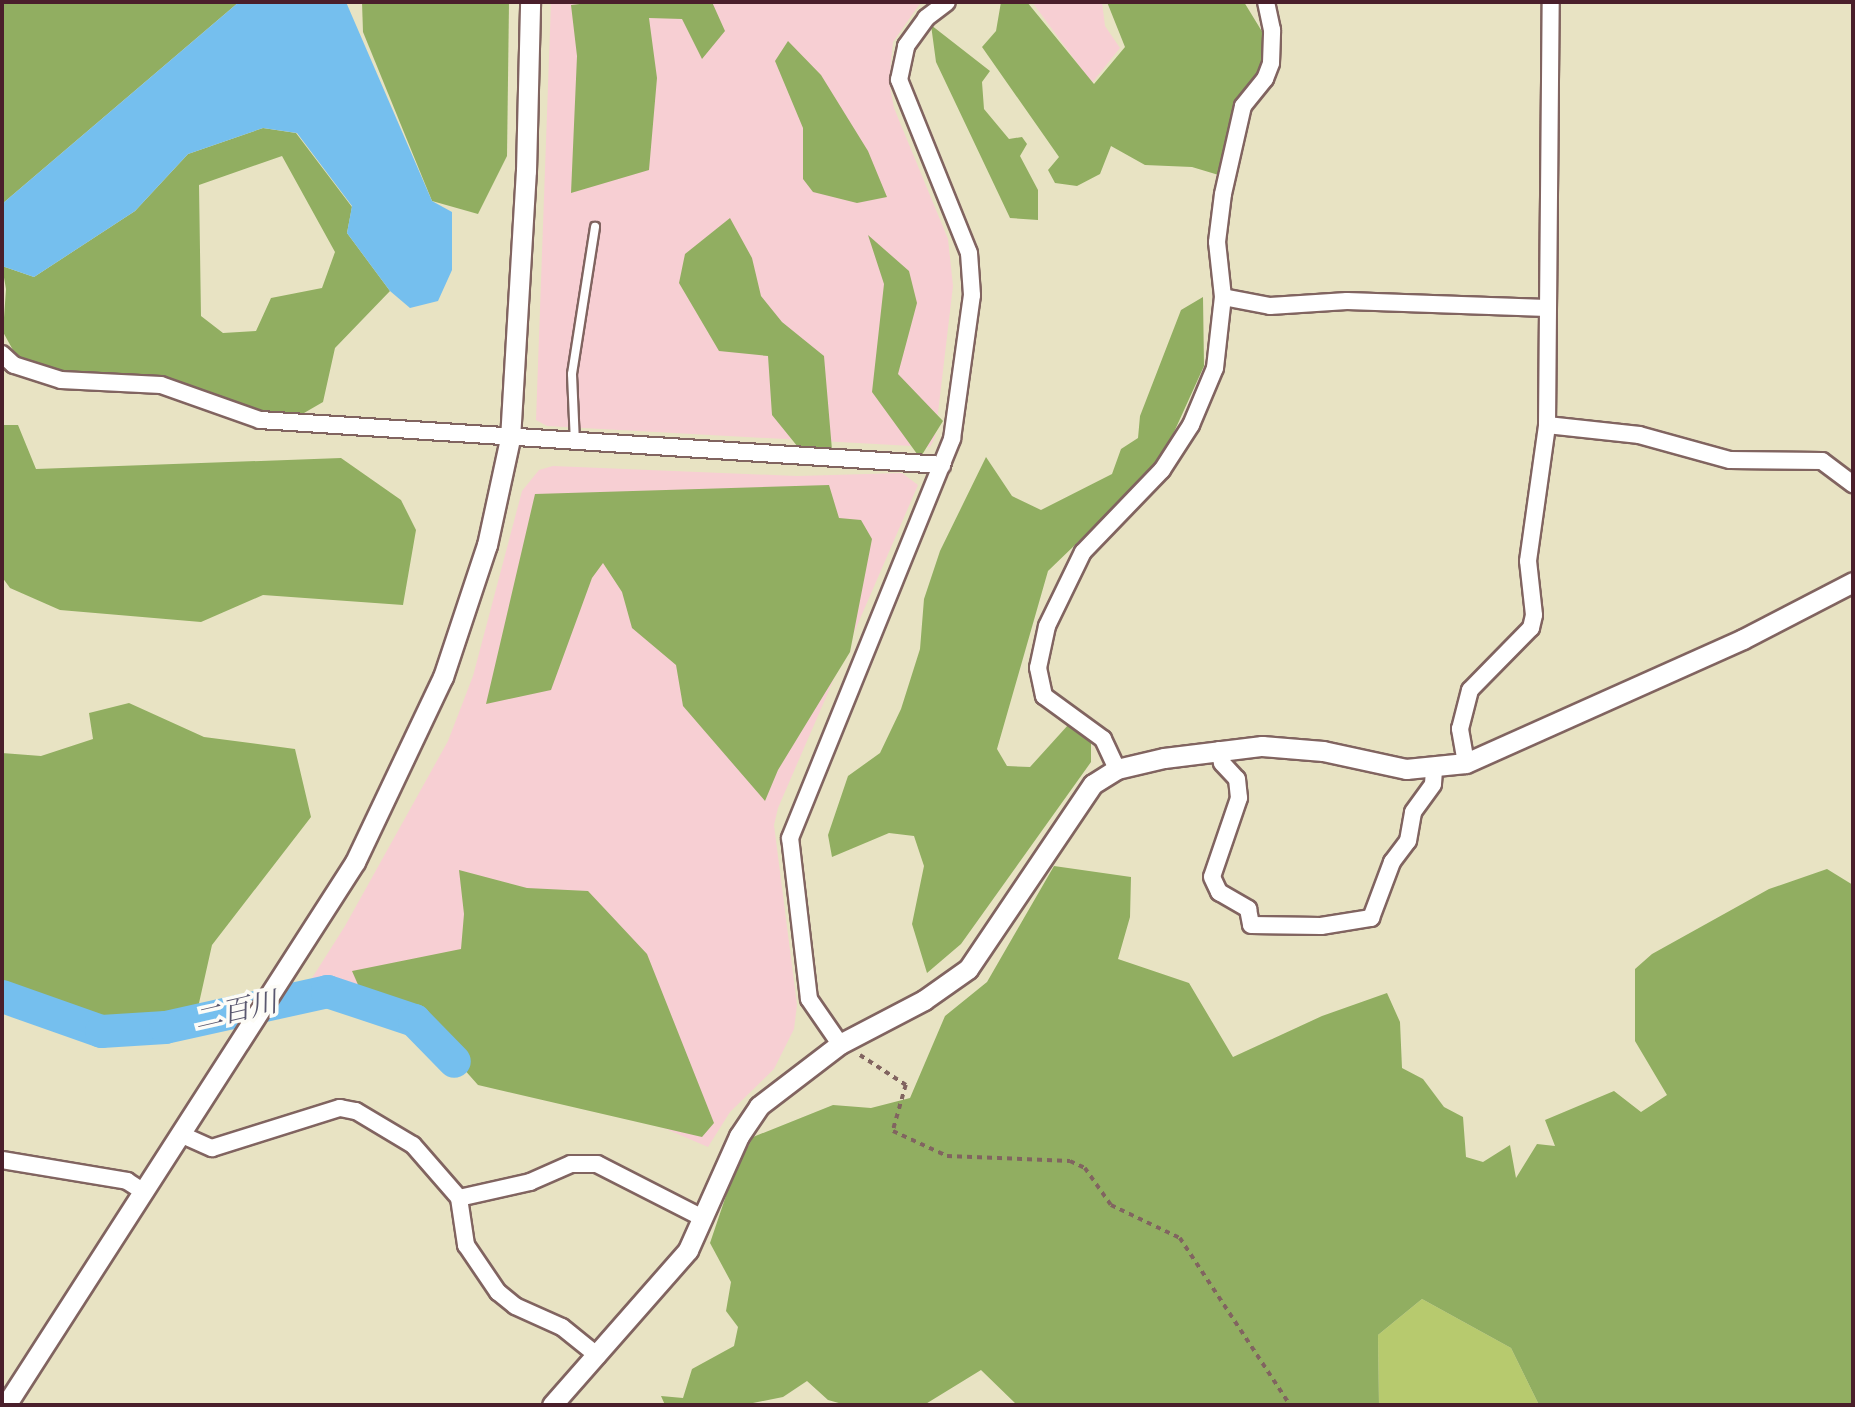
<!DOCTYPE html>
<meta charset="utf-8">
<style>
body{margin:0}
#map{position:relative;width:1855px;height:1407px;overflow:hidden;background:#e8e3c3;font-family:"Libre Bodoni","Noto Serif JP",serif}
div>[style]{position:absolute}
.built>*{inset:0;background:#f7cfd3}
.green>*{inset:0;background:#b7ca6e}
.forest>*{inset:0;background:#91ae61}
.water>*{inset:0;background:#75bfee}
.river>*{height:33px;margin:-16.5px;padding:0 16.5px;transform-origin:16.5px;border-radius:16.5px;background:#75bfee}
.path>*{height:3.5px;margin-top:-1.75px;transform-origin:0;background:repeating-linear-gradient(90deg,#816460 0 5px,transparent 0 10px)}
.roads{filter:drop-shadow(2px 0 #816460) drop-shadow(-2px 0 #816460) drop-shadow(0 2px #816460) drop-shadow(0 -2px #816460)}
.service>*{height:8px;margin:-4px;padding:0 4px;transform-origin:4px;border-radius:4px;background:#fff}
.minor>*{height:16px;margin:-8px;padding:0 8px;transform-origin:8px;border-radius:8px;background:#fff}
.tertiary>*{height:19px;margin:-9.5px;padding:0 9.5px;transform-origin:9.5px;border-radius:9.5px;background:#fff}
span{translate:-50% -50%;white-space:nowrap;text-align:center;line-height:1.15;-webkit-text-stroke:7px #fdfcf7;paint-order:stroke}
.water-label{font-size:28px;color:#59576f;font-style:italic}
.frame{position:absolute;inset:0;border:4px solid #4a1f2b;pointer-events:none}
</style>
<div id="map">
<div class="built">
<i style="clip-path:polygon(551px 2px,921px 2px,893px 42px,889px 82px,894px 108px,948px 239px,953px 286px,935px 438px,930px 447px,547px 426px,536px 420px)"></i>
<i style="clip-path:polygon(1032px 2px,1102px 2px,1105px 26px,1120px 48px,1092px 83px)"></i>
<i style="clip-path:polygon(553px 466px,797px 476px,902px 473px,918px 485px,778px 808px,774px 825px,797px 1005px,794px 1029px,774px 1069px,730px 1112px,708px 1147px,332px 986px,307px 986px,345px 926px,448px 741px,473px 676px,522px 491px,539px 470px)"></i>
</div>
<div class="green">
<i style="clip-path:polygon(1422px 1299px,1511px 1348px,1539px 1405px,1379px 1405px,1378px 1335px)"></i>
</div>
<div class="forest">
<i style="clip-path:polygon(2px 2px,239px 2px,2px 204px)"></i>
<i style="clip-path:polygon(362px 2px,509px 2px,507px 156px,478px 214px,432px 201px,363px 32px)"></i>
<i style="clip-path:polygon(597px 2px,712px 2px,725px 31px,702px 59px,682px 19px,649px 18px,657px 78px,649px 170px,571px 193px,577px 56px,571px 5px)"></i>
<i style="clip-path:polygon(1001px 2px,1027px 2px,1094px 84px,1125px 47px,1107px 2px,1244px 2px,1269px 43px,1262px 78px,1222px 176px,1192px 167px,1145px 165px,1111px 146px,1100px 174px,1077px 186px,1055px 183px,1048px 170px,1059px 157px,982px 47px,996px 31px)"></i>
<i style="clip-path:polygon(931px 25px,990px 71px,982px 82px,984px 109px,1009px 139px,1022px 137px,1027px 144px,1020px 156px,1038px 190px,1038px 220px,1010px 218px,936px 62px)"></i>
<i style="clip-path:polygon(788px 41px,821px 75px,868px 151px,887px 197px,857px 203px,813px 192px,803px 179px,803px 128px,775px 61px)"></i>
<i style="clip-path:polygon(evenodd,263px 128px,296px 133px,352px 207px,347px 233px,390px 291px,335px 348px,323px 402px,304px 413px,263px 414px,157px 378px,64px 375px,19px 361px,3px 332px,6px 289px,2px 266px,34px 277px,135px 211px,188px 154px,263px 128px,282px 156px,335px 252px,322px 288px,271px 298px,256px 331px,223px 333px,201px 316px,199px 185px,282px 156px)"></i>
<i style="clip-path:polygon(730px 218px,752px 258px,761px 296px,782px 322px,824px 356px,832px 450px,802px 452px,772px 415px,768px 356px,719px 351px,679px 283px,685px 254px)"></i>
<i style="clip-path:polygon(868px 235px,909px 271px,917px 303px,898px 374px,943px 421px,920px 458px,872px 392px,884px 284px)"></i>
<i style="clip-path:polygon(1203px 297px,1204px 366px,1160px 463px,1048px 571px,997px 749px,1007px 766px,1030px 767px,1069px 724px,1091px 739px,1091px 762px,961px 944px,927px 973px,912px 924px,924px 866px,914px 836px,889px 833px,832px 857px,828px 835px,848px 776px,880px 753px,901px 709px,920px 649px,924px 599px,940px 551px,986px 457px,1012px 496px,1041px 510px,1112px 474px,1121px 449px,1138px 438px,1140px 416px,1181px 310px)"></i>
<i style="clip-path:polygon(2px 425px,18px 425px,36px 469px,341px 458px,401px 500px,416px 530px,403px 605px,263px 595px,201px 622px,60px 610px,10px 588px,2px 577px)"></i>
<i style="clip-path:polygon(829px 485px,839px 518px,861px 520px,872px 539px,850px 652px,778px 770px,765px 801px,683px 706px,676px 665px,632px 628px,622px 592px,603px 563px,592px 578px,551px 690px,486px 704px,535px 494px)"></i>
<i style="clip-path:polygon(129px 703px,204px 737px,295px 749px,311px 817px,212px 945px,195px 1021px,126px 1028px,27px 1009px,2px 999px,2px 753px,41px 756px,93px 739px,89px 713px)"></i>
<i style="clip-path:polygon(1054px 866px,1131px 877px,1130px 917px,1118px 959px,1189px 983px,1233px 1057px,1322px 1016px,1387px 993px,1400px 1022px,1402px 1068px,1423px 1079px,1444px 1107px,1463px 1117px,1466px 1157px,1483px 1162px,1510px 1145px,1516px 1178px,1537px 1144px,1555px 1146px,1545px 1120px,1614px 1091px,1641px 1112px,1667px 1095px,1635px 1041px,1635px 969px,1652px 954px,1769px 889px,1827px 869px,1853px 885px,1853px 1405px,1539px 1405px,1511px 1348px,1422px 1299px,1378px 1335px,1379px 1405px,1017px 1405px,981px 1370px,924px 1405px,846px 1405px,828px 1400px,807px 1381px,783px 1397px,743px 1405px,665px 1405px,661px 1396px,683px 1398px,692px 1369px,734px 1346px,738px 1327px,726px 1311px,731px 1282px,710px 1243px,733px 1175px,753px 1137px,833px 1105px,871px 1108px,910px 1098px,945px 1016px,987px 982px)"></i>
<i style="clip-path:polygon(459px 870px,527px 888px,588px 891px,647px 954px,714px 1123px,702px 1137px,478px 1085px,415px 1014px,359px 987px,352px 971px,461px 949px,464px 914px)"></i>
</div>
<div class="water">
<i style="clip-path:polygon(239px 2px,346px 2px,432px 201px,452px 212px,452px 270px,438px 301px,410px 308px,390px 291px,347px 233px,352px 206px,297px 133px,263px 128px,188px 154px,135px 211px,34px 277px,2px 266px,2px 204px)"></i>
</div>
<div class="river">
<i style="left:2px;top:996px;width:105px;rotate:19.5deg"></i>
<i style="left:101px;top:1031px;width:64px;rotate:-3.6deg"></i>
<i style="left:165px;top:1027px;width:166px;rotate:-12.5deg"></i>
<i style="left:327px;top:991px;width:92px;rotate:18.4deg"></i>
<i style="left:414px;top:1020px;width:57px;rotate:45.7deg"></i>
</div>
<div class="path">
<i style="left:860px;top:1055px;width:55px;rotate:33.1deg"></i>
<i style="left:906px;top:1085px;width:48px;rotate:105.8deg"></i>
<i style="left:893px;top:1131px;width:60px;rotate:24.8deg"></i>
<i style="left:947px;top:1156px;width:123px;rotate:2.3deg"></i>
<i style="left:1070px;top:1161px;width:17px;rotate:25deg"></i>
<i style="left:1085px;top:1168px;width:45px;rotate:54.9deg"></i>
<i style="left:1111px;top:1205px;width:76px;rotate:25.6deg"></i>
<i style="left:1180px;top:1238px;width:200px;rotate:56.6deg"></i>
</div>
<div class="roads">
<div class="service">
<i style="left:575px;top:443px;width:69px;rotate:-92.5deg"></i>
<i style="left:572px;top:374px;width:149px;rotate:-81.1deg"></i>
</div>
<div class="minor">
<i style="left:1223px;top:297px;width:48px;rotate:10.8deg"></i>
<i style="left:1270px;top:306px;width:77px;rotate:-3.7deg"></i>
<i style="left:1347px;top:301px;width:200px;rotate:2deg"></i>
<i style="left:2px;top:354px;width:16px;rotate:43deg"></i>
<i style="left:14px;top:365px;width:49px;rotate:17.7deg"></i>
<i style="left:61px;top:380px;width:100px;rotate:2.9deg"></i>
<i style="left:161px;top:385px;width:105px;rotate:19.5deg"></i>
<i style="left:260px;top:420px;width:684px;rotate:3.77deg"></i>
<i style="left:1547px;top:425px;width:93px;rotate:6.2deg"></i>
<i style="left:1639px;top:435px;width:94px;rotate:15.4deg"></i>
<i style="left:1730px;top:460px;width:92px;rotate:0.6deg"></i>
<i style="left:1822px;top:461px;width:39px;rotate:37deg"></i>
<i style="left:1219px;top:750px;width:13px;rotate:77deg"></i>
<i style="left:1222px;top:763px;width:22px;rotate:47deg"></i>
<i style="left:1237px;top:779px;width:19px;rotate:84deg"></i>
<i style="left:1239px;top:798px;width:83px;rotate:108.9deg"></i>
<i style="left:1212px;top:877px;width:17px;rotate:65deg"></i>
<i style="left:1219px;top:892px;width:34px;rotate:30deg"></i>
<i style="left:1248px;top:909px;width:16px;rotate:79deg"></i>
<i style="left:1251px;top:925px;width:70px;rotate:0.8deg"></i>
<i style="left:1321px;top:926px;width:51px;rotate:-9.1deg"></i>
<i style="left:1371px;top:918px;width:60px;rotate:-69.4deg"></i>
<i style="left:1392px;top:862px;width:26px;rotate:-53deg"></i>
<i style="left:1408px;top:841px;width:29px;rotate:-80deg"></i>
<i style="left:1413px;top:812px;width:34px;rotate:-54deg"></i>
<i style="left:1433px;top:784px;width:15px;rotate:-86deg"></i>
<i style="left:1466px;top:763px;width:35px;rotate:-100deg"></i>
<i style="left:1460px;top:729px;width:40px;rotate:-75.6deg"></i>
<i style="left:1470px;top:690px;width:87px;rotate:-45.5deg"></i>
<i style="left:1531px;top:628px;width:13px;rotate:-77deg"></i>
<i style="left:1534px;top:615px;width:54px;rotate:-96.3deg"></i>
<i style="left:1528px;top:561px;width:137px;rotate:-82deg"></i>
<i style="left:1547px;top:425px;width:423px;rotate:-89.5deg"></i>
<i style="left:1117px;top:769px;width:33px;rotate:-115deg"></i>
<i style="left:1103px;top:739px;width:73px;rotate:-143.9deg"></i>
<i style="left:1044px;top:696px;width:29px;rotate:-102deg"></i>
<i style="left:1038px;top:668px;width:43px;rotate:-77.9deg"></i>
<i style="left:1047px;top:626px;width:82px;rotate:-64.1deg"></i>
<i style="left:1083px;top:552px;width:114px;rotate:-46.1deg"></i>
<i style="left:1162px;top:470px;width:54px;rotate:-57.2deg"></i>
<i style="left:1191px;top:425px;width:62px;rotate:-67.2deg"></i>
<i style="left:1215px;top:368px;width:71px;rotate:-83.6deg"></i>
<i style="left:1223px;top:297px;width:55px;rotate:-96.2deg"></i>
<i style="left:1217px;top:242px;width:48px;rotate:-82.9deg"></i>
<i style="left:1223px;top:194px;width:90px;rotate:-77.2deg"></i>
<i style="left:1243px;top:106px;width:35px;rotate:-51deg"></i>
<i style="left:1265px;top:79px;width:17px;rotate:-69deg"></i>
<i style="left:1271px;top:63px;width:33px;rotate:-88deg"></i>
<i style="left:1272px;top:30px;width:29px;rotate:-102deg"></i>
<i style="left:840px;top:1044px;width:55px;rotate:-124.6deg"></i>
<i style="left:809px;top:999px;width:162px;rotate:-96.7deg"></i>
<i style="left:790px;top:838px;width:431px;rotate:-67.9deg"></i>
<i style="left:952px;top:439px;width:145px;rotate:-82.1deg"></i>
<i style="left:972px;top:295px;width:42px;rotate:-94.1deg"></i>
<i style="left:969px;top:253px;width:187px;rotate:-112deg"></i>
<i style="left:899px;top:80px;width:35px;rotate:-78deg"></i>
<i style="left:906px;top:46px;width:34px;rotate:-54deg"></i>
<i style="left:926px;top:18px;width:26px;rotate:-37deg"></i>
<i style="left:180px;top:1134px;width:35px;rotate:24deg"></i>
<i style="left:212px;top:1148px;width:134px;rotate:-17.4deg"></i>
<i style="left:340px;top:1108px;width:16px;rotate:11deg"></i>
<i style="left:356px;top:1111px;width:66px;rotate:30.8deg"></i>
<i style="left:413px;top:1145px;width:70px;rotate:49deg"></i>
<i style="left:459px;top:1198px;width:48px;rotate:81.5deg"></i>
<i style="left:466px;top:1245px;width:57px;rotate:55.8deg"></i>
<i style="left:498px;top:1292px;width:22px;rotate:39deg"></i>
<i style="left:515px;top:1306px;width:51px;rotate:24.1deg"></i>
<i style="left:562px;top:1327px;width:46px;rotate:38.9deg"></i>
<i style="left:2px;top:1160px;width:127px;rotate:9.5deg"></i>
<i style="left:127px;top:1181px;width:20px;rotate:33deg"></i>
<i style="left:459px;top:1198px;width:73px;rotate:-12.7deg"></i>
<i style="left:530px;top:1182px;width:45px;rotate:-23.7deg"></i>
<i style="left:571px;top:1164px;width:26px"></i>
<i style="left:597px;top:1164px;width:119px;rotate:27deg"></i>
</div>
<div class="tertiary">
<i style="left:6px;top:1405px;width:645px;rotate:-57.27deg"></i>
<i style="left:355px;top:862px;width:205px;rotate:-64.6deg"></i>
<i style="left:443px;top:677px;width:139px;rotate:-71.6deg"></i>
<i style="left:487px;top:545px;width:108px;rotate:-77.8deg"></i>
<i style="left:510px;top:439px;width:268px;rotate:-86.6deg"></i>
<i style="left:526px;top:171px;width:169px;rotate:-88.6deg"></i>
<i style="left:552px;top:1405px;width:206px;rotate:-48.7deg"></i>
<i style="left:688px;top:1250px;width:125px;rotate:-65.9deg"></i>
<i style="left:739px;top:1136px;width:36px;rotate:-56deg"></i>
<i style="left:759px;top:1106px;width:102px;rotate:-37.4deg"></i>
<i style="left:840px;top:1044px;width:95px;rotate:-27.6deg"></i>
<i style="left:924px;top:1000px;width:54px;rotate:-35.2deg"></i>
<i style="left:968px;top:969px;width:223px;rotate:-56deg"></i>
<i style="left:1093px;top:784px;width:28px;rotate:-32deg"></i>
<i style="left:1117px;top:769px;width:48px;rotate:-13.2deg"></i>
<i style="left:1164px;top:758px;width:99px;rotate:-7deg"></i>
<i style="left:1262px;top:746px;width:61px;rotate:4.7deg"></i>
<i style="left:1323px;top:751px;width:85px;rotate:12.2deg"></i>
<i style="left:1406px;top:769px;width:60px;rotate:-5.7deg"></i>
<i style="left:1466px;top:763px;width:303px;rotate:-24.1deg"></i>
<i style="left:1743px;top:639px;width:124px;rotate:-27.4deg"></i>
</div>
</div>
<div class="water-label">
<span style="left:236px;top:1012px;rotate:-13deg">二百川</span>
</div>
<div class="frame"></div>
</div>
